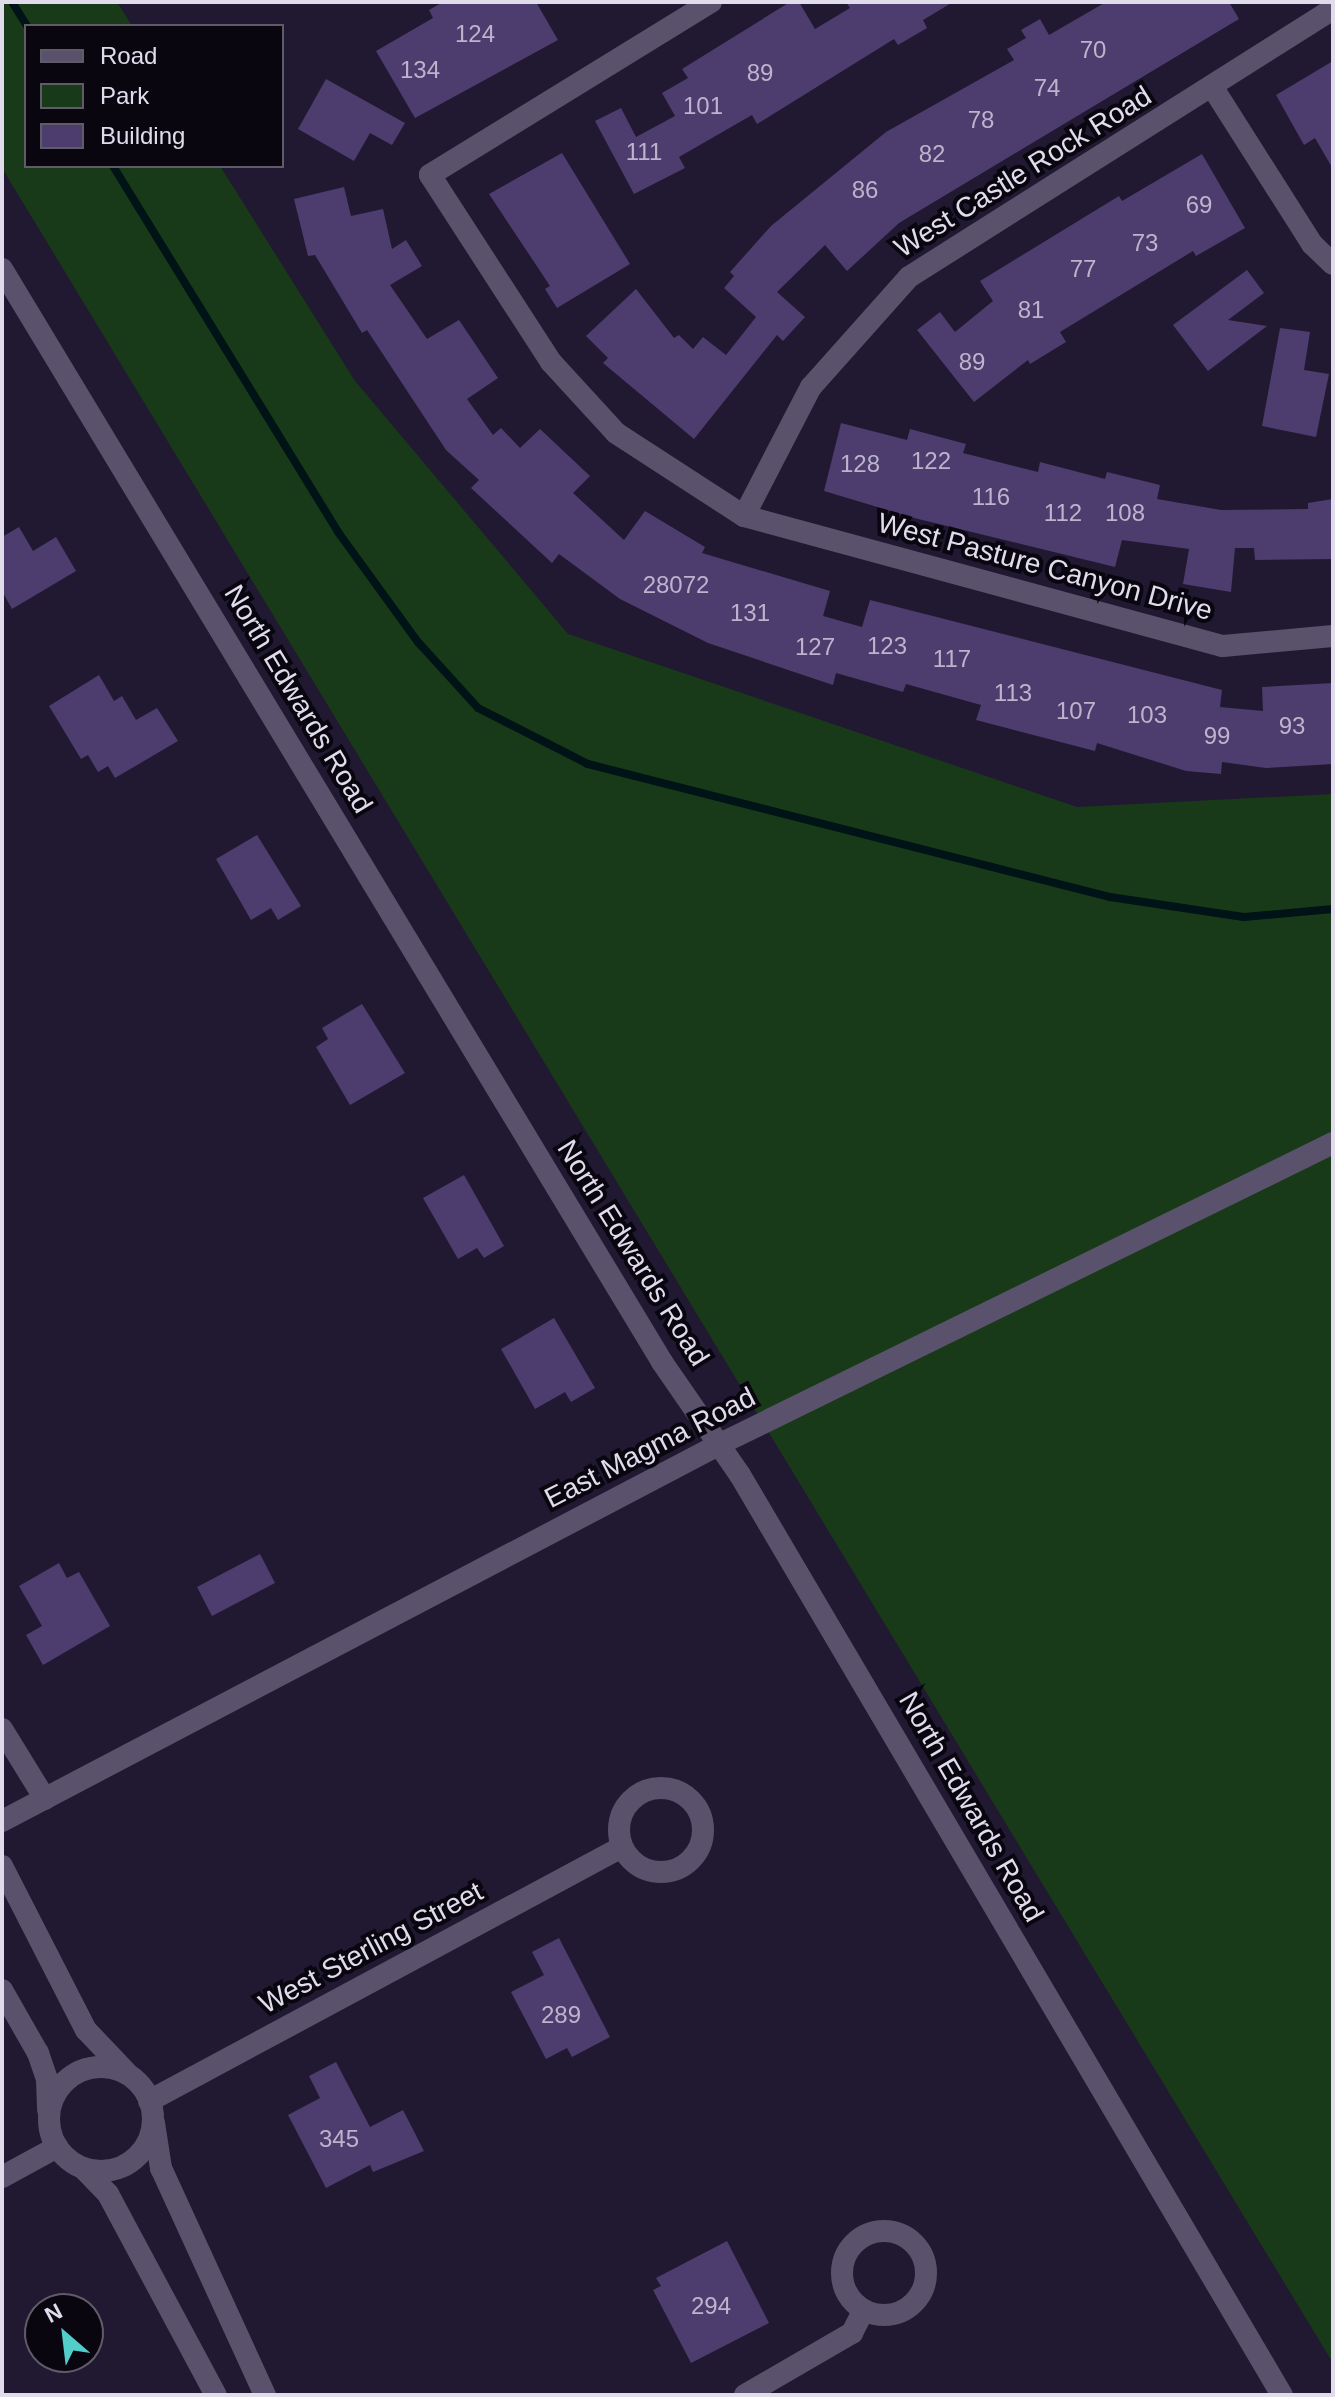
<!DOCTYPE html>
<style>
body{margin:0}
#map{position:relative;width:1335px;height:2397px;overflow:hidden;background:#211931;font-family:Arial,sans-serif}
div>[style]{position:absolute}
.green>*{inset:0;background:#193a18}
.stream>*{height:8px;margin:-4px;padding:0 4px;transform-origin:4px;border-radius:4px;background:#001316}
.building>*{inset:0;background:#4d3c6e}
.minor>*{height:22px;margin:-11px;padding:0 11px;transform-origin:11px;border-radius:11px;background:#5a526d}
.minor>.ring{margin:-11px;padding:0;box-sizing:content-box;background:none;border:22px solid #5a526d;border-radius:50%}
.tertiary>*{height:22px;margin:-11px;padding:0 11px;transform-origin:11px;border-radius:11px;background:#5a526d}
span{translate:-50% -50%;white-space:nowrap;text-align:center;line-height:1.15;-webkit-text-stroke:8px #090610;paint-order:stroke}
.number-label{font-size:24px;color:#bbb4cc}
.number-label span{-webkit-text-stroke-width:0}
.street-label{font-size:28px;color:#e0dcec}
.frame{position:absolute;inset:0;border:4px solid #e0dcec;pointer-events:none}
.legend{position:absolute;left:24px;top:24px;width:260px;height:144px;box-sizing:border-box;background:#090610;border:2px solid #5f5c68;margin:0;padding:10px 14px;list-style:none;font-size:24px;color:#e0dcec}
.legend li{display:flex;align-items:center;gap:16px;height:40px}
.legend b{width:40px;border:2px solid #5f5c68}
.north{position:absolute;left:24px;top:2293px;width:80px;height:80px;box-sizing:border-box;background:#090610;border:2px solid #5f5c68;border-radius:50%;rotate:332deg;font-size:22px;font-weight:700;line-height:32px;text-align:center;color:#e0dcec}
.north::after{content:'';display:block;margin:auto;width:28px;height:36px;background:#53cdc9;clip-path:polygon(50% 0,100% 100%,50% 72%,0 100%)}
</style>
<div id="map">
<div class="green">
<i style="clip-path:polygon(2px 2px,117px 2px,132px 26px,26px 26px,26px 166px,220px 166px,355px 381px,568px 634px,1077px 807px,1333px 794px,1333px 2363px,2px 168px)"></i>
</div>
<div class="stream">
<i style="left:12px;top:2px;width:28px;rotate:58deg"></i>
<i style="left:113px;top:166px;width:430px;rotate:58.4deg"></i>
<i style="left:338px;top:532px;width:136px;rotate:54deg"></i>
<i style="left:418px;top:642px;width:89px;rotate:47.7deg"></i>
<i style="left:478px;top:708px;width:123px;rotate:27deg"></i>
<i style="left:588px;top:764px;width:539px;rotate:14.29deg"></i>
<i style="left:1110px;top:897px;width:135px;rotate:8.5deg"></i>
<i style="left:1244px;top:917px;width:89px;rotate:-5.1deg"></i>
</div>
<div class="building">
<i style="clip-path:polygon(443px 2px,536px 2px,558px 40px,415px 118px,376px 51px,433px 18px,429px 10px)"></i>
<i style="clip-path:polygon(790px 2px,799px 2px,815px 29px,850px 8px,846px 2px,953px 2px,923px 20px,927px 28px,898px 45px,894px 39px,757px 124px,752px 115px,679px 157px,685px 168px,634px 194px,595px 121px,621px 108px,636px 137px,675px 116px,662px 93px,688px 78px,682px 69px)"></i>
<i style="clip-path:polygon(1106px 2px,1229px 2px,1239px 19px,899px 223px,847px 271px,825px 245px,777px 292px,805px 317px,783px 341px,777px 335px,694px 439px,603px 363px,608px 358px,586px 336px,636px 289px,674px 338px,679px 335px,693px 349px,703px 337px,726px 355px,756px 317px,724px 288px,734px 276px,730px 272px,771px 226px,886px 132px,1014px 60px,1007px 49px,1026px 38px,1021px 30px,1040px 19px,1049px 35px)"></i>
<i style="clip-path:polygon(1333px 61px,1333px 169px,1315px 138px,1304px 145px,1276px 95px)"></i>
<i style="clip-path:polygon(326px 79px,405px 123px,392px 145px,370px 133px,354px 161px,298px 129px)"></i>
<i style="clip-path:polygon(562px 153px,630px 264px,557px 308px,545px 289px,550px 286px,489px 194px)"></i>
<i style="clip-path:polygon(1202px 154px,1245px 228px,1196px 256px,1193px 251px,1060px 332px,1066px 342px,1030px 364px,1028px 360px,974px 402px,917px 330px,940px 312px,955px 332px,993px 301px,980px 281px,1119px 196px,1122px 201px)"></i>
<i style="clip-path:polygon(344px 187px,351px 216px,383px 209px,392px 249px,406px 240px,422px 266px,390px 285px,427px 339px,459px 320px,498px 378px,467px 399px,493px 435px,501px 428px,520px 448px,540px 429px,590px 476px,573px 493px,624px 540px,645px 511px,705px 547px,702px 553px,830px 591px,823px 616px,862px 627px,870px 600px,1222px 690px,1220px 707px,1263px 711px,1262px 687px,1333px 683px,1333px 764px,1266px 768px,1222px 762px,1221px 774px,1186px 771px,1097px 743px,1095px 751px,976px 720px,981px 705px,906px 684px,903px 692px,836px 673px,833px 685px,708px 643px,620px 599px,559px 554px,552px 563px,471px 488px,479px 480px,446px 450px,367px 330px,362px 333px,315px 255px,308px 256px,294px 199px)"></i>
<i style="clip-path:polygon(1247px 270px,1264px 293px,1228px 320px,1267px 326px,1208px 371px,1173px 325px)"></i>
<i style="clip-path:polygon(1280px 328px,1310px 332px,1304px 370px,1329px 374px,1316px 437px,1262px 426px)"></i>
<i style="clip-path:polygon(841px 423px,907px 440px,910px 429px,966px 444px,963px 453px,1038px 472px,1040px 462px,1105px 479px,1107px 472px,1160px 485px,1157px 499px,1221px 510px,1308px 509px,1308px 503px,1333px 499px,1333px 559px,1255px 560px,1254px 548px,1235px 548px,1231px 592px,1183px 584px,1189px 549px,1122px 540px,1115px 567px,914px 518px,824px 491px)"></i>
<i style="clip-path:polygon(19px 527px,33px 551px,56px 537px,76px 571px,12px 609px,2px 591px,2px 537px)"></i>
<i style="clip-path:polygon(99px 675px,114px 701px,122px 696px,136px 720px,157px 708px,178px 741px,115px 778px,108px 766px,98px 772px,88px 755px,81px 759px,49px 706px)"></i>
<i style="clip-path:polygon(257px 835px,301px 906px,278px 920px,271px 908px,251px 920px,216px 859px)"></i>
<i style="clip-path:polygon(362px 1004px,405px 1073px,350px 1105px,316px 1047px,328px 1039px,322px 1028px)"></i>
<i style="clip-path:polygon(464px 1175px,504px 1246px,484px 1258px,477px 1248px,458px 1259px,423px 1198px)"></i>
<i style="clip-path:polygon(554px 1318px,595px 1388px,571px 1402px,565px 1392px,535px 1409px,501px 1349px)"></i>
<i style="clip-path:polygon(260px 1554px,275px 1583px,212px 1616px,197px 1587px)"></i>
<i style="clip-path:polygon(59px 1563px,67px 1578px,79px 1572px,110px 1626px,43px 1665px,26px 1635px,42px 1626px,19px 1586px)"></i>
<i style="clip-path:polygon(559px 1938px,610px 2037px,572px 2057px,567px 2048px,546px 2059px,511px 1992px,544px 1975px,532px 1952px)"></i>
<i style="clip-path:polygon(336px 2062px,370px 2127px,403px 2110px,424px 2151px,373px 2172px,370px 2165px,326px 2188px,288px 2115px,320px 2098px,309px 2076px)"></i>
<i style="clip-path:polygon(727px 2241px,769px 2323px,691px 2363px,653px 2290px,661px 2286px,656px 2278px)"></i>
</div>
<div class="minor">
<i style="left:711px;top:2px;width:330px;rotate:148.4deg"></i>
<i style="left:430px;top:175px;width:223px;rotate:57.1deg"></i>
<i style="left:551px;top:362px;width:96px;rotate:47.5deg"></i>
<i style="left:616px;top:433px;width:153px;rotate:33deg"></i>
<i style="left:744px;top:516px;width:496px;rotate:15.2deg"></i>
<i style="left:1223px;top:646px;width:110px;rotate:-5.2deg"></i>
<i style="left:1213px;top:88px;width:185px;rotate:57.6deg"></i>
<i style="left:1312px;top:244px;width:29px;rotate:44deg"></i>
<i style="left:2px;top:269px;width:1277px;rotate:58.87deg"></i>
<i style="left:662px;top:1362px;width:137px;rotate:55.4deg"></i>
<i style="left:740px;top:1475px;width:1068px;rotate:59.5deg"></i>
<i style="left:744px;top:516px;width:145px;rotate:-62.6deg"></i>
<i style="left:811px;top:387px;width:147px;rotate:-48.3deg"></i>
<i style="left:909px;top:277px;width:502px;rotate:-32.3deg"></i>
<i style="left:2px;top:1729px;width:82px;rotate:58.4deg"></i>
<i class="ring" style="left:619px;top:1788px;width:62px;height:62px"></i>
<i style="left:2px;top:1866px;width:184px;rotate:62.9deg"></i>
<i style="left:86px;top:2030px;width:58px;rotate:46.4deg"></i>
<i style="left:2px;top:1990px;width:73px;rotate:60.3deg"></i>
<i style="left:38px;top:2053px;width:28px;rotate:71deg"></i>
<i style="left:47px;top:2079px;width:31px;rotate:88deg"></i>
<i class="ring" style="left:49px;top:2067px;width:82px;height:82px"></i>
<i style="left:149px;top:2101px;width:537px;rotate:-28.24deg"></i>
<i style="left:154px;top:2123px;width:46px;rotate:81.2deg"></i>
<i style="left:161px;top:2168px;width:250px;rotate:65.4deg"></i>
<i style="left:83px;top:2168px;width:36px;rotate:46deg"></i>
<i style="left:108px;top:2194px;width:228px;rotate:61.8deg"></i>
<i style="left:2px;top:2177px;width:63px;rotate:-28.6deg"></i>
<i class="ring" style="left:842px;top:2231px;width:62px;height:62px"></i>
<i style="left:745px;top:2395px;width:124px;rotate:-30.1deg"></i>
<i style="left:852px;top:2333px;width:25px;rotate:-63deg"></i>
</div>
<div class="tertiary">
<i style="left:2px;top:1821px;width:811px;rotate:-27.7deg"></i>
<i style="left:720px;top:1444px;width:683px;rotate:-26.15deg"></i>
</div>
<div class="number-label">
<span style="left:475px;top:34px">124</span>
<span style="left:1093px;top:50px">70</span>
<span style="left:420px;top:70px">134</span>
<span style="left:760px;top:73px">89</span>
<span style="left:1047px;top:88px">74</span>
<span style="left:703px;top:106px">101</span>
<span style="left:981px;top:120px">78</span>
<span style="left:644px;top:152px">111</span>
<span style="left:932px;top:154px">82</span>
<span style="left:865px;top:190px">86</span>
<span style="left:1199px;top:205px">69</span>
<span style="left:1145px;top:243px">73</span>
<span style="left:1083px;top:269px">77</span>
<span style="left:1031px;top:310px">81</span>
<span style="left:972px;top:362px">89</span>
<span style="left:931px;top:461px">122</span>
<span style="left:860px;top:464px">128</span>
<span style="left:991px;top:497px">116</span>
<span style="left:1063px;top:513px">112</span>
<span style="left:1125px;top:513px">108</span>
<span style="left:676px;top:585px">28072</span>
<span style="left:750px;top:613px">131</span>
<span style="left:887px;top:646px">123</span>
<span style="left:815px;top:647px">127</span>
<span style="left:952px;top:659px">117</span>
<span style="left:1013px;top:693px">113</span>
<span style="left:1076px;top:711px">107</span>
<span style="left:1147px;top:715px">103</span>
<span style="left:1292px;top:726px">93</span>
<span style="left:1217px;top:736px">99</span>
<span style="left:561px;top:2015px">289</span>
<span style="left:339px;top:2139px">345</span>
<span style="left:711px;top:2306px">294</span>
</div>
<div class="street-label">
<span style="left:1023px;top:172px;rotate:-32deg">West Castle Rock Road</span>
<span style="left:1045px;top:567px;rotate:15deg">West Pasture Canyon Drive</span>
<span style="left:298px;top:699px;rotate:59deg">North Edwards Road</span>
<span style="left:633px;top:1253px;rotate:58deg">North Edwards Road</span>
<span style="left:650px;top:1448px;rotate:-27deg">East Magma Road</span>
<span style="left:971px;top:1807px;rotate:60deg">North Edwards Road</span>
<span style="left:371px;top:1948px;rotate:-28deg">West Sterling Street</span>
</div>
<div class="frame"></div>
<ul class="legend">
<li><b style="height:10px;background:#5a526d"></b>Road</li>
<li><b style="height:22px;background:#193a18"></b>Park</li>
<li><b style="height:22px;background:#4d3c6e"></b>Building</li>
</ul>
<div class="north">N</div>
</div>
